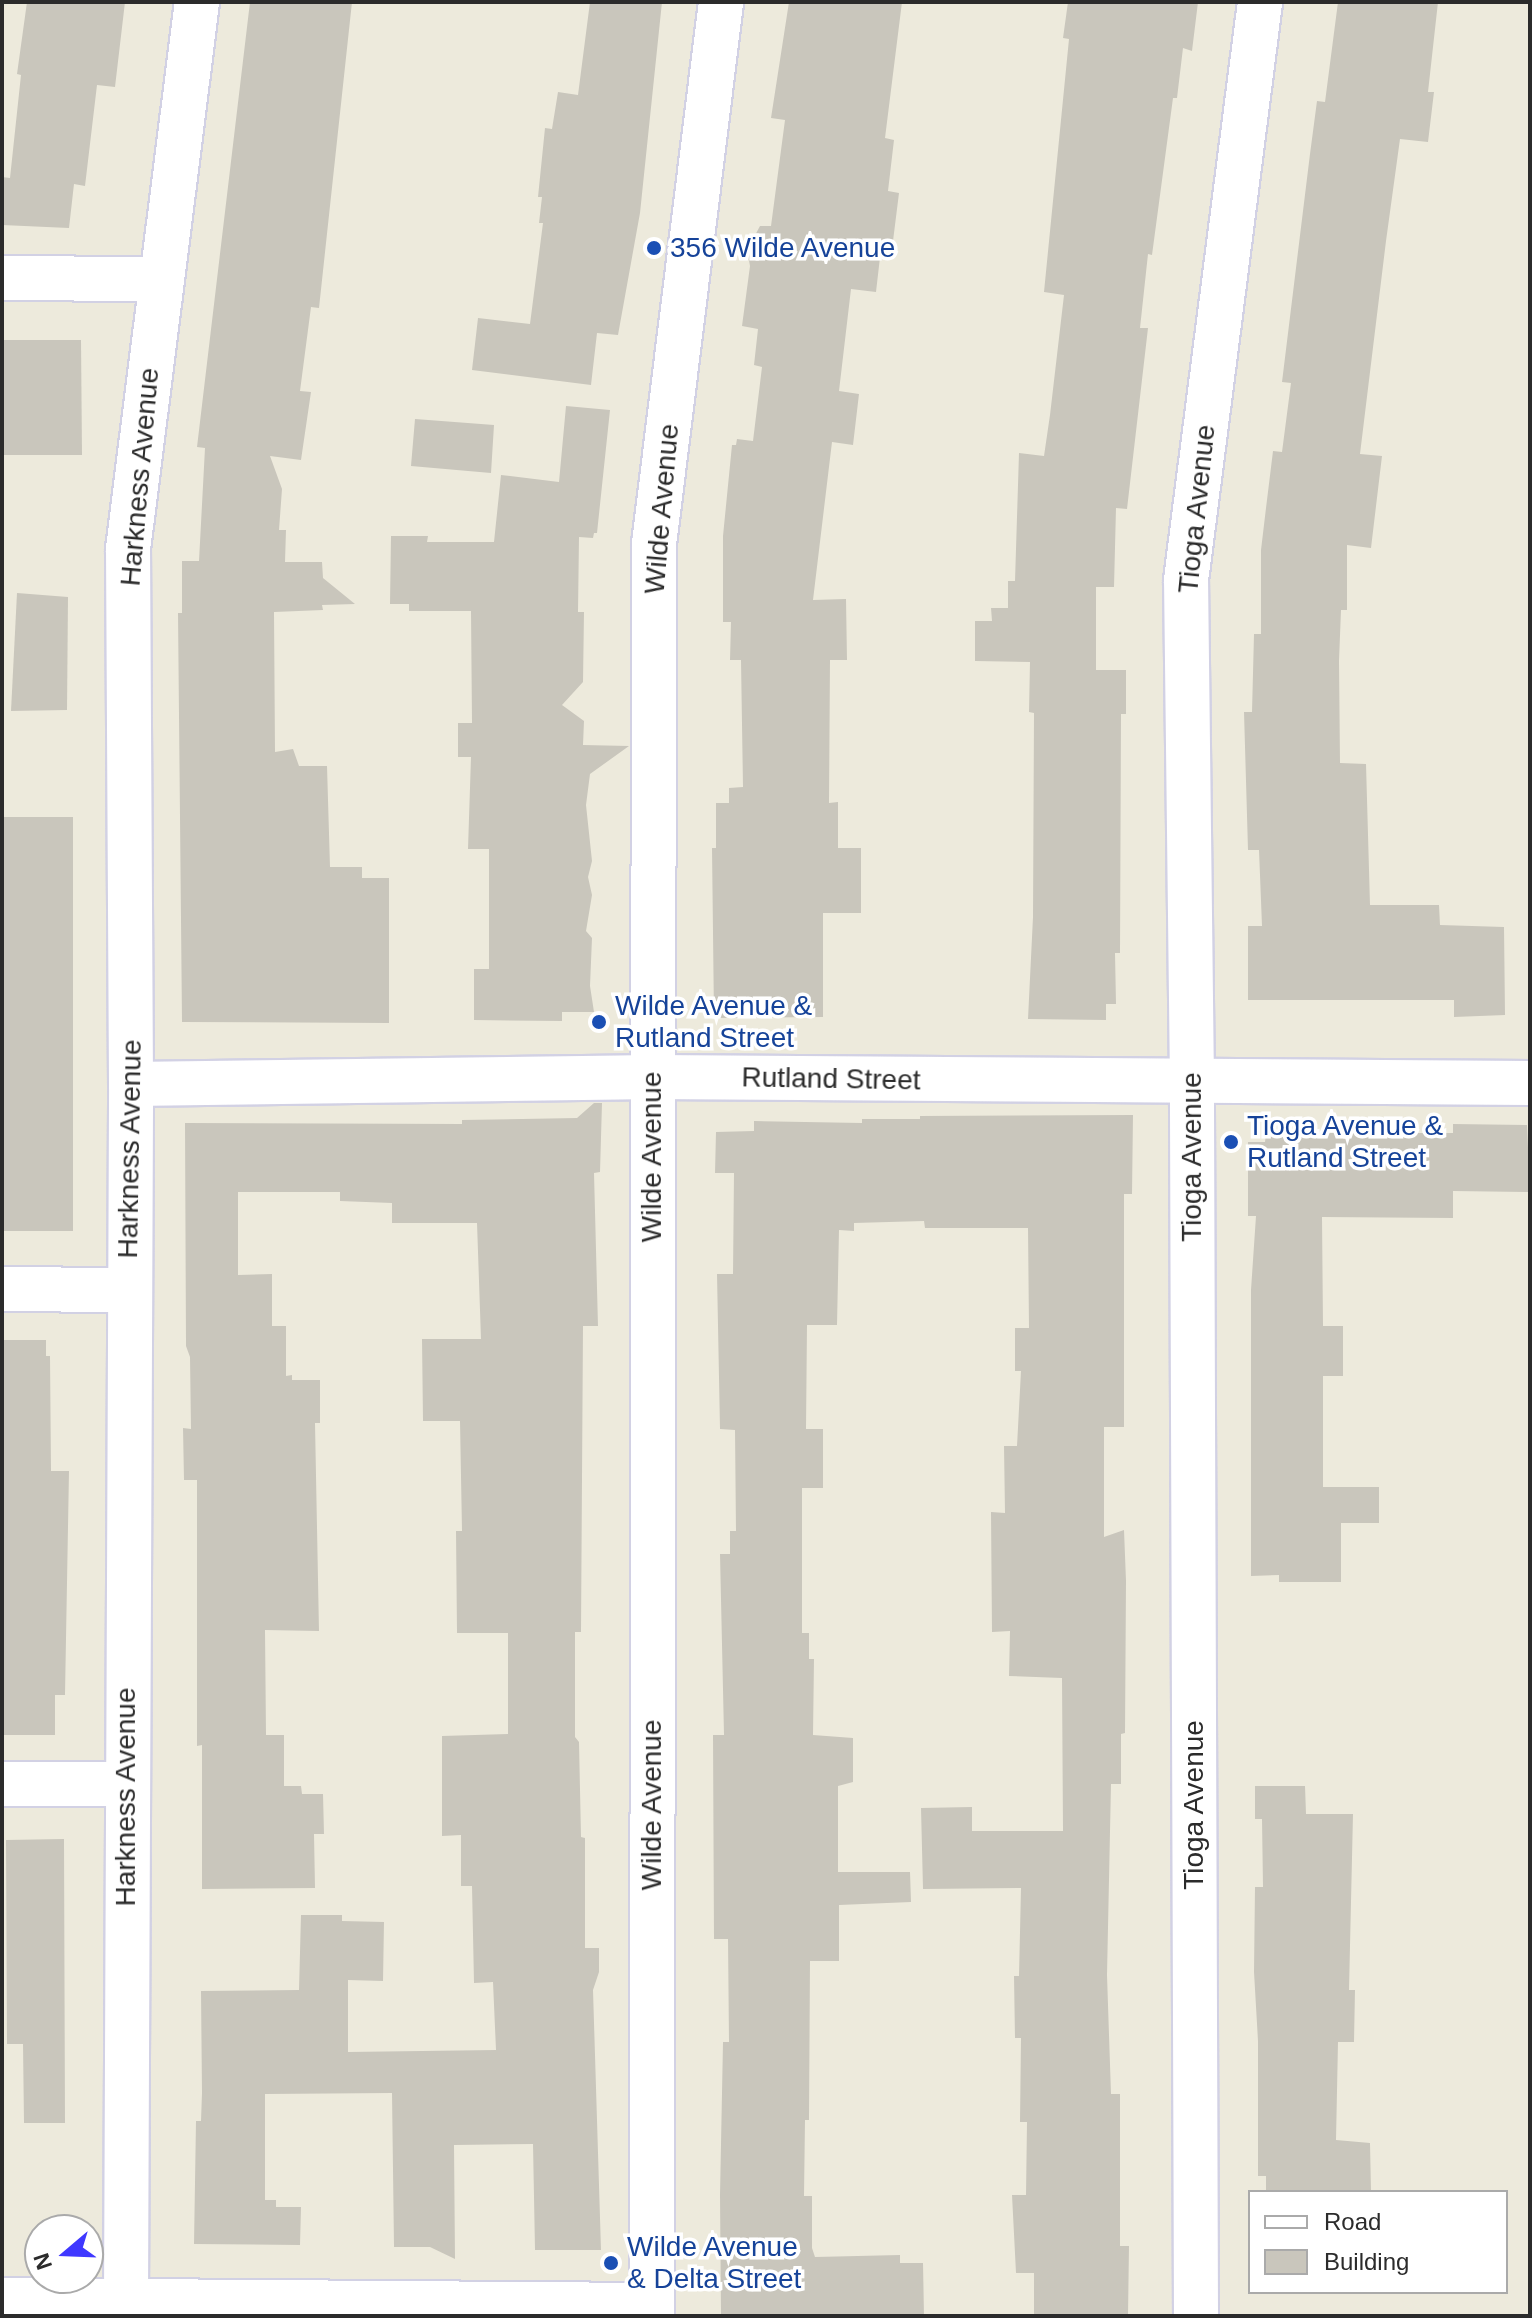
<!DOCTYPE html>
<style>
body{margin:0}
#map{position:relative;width:1532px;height:2318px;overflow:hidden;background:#edeadc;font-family:Arial,sans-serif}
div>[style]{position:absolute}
.building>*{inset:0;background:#c9c6bc}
.roads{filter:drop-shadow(2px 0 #d2d1e4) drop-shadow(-2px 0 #d2d1e4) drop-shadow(0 2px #d2d1e4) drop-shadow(0 -2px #d2d1e4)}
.street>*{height:44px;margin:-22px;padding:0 22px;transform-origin:22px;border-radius:22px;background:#fff}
.dots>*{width:22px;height:22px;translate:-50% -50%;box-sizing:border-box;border:4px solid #fff;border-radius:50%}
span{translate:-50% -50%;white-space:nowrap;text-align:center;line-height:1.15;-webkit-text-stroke:7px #fff;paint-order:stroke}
.transit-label{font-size:28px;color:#164399}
.left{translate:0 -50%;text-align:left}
.street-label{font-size:28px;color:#2b2b2b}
.frame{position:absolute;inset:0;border:4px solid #2b2b2b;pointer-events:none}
.legend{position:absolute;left:1248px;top:2190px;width:260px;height:104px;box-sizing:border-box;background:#fff;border:2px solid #aaa;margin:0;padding:10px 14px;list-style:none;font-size:24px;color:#2b2b2b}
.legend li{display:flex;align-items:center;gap:16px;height:40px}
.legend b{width:40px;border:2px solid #aaa}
.north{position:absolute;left:24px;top:2214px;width:80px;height:80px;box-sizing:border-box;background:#fff;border:2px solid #aaa;border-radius:50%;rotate:251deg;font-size:22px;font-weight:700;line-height:32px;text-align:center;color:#2b2b2b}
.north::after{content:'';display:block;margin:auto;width:28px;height:36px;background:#3f38ff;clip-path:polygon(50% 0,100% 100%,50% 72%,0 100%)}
</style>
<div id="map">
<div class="building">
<i style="clip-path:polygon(27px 2px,125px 2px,115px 87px,97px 85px,85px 186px,74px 184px,69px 228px,2px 225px,2px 177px,10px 178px,21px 75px,17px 74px)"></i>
<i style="clip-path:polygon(250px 2px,352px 2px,319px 308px,311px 307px,300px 391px,311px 392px,301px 460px,270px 456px,282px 489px,279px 530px,286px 530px,285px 562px,322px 562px,323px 578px,355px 604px,322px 605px,323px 610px,274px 612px,275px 752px,293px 749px,299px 766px,327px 766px,330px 867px,362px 867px,362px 878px,389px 878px,389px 1023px,182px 1022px,178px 613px,182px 613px,182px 561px,199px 561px,205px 448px,197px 447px)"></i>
<i style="clip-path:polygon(590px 2px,662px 2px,640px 213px,618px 335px,597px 333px,591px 385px,472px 370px,478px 318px,530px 324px,543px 223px,539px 223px,542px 197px,538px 197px,545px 128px,552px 129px,558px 92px,578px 95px)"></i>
<i style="clip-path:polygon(789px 2px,902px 2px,885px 138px,894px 140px,888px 191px,899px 193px,893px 241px,882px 240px,876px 292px,851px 289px,839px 391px,859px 394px,853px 445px,832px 442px,813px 600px,846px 599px,847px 660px,830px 660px,829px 803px,838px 802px,838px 848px,861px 848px,861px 913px,823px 913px,823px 1017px,714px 1018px,712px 848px,716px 848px,716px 803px,729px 803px,729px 788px,743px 787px,741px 660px,730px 660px,731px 622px,723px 622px,723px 536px,732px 445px,736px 445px,737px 439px,753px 441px,762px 367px,754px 365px,758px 329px,742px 326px,750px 266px,747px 250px,760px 226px,771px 226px,785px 120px,771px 118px)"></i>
<i style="clip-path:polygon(1068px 2px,1198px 2px,1192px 51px,1183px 48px,1177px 98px,1173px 98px,1152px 255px,1148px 254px,1140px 328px,1148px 328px,1127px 509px,1116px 508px,1114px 587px,1096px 587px,1096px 670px,1126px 670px,1126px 714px,1121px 714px,1120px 953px,1115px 953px,1116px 1004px,1106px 1004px,1106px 1020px,1028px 1019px,1033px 917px,1034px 713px,1029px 712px,1030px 662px,975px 661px,975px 621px,992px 621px,991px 608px,1008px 608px,1008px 581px,1015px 581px,1019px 453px,1044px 456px,1050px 415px,1064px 295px,1044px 292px,1069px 39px,1063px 38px)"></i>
<i style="clip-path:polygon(1338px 2px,1438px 2px,1428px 92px,1434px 92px,1428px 142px,1400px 139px,1386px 241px,1360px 454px,1382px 456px,1371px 548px,1347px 545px,1347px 610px,1341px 610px,1339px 661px,1340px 763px,1366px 764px,1370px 905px,1439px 905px,1440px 925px,1504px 927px,1505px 1015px,1454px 1017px,1454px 1000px,1248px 1000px,1248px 926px,1262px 926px,1259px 850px,1248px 850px,1244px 712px,1252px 712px,1254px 634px,1261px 634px,1261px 550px,1266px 508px,1273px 451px,1282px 452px,1291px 383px,1282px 382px,1310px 154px,1317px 101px,1325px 102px)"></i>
<i style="clip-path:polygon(2px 340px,81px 340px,82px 455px,2px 455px)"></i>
<i style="clip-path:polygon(566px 406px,610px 410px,597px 533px,594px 533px,593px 538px,579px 537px,578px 612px,584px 612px,583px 682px,562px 705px,584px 721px,583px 745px,629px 746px,590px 774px,586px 805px,592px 861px,588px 877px,592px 895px,586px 931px,592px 938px,590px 986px,594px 1012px,562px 1012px,562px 1021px,474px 1020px,474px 969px,489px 969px,489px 849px,468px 849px,471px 757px,458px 757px,458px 723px,472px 723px,471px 611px,409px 611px,409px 604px,390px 604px,391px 536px,428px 536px,427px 542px,494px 542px,501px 475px,559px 482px)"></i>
<i style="clip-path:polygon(415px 419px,494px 425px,491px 473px,411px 466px)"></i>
<i style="clip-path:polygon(17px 593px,68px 597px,67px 710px,11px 711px)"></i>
<i style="clip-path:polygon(2px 817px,73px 817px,73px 1231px,2px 1231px)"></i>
<i style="clip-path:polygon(594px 1103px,602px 1103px,600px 1172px,594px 1173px,598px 1326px,583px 1326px,581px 1632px,575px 1632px,575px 1737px,579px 1742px,581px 1837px,585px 1838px,585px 1948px,599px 1948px,599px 1972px,593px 1990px,601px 2250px,535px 2250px,533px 2144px,454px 2145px,455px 2259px,430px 2247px,394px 2247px,392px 2093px,265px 2094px,265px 2200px,276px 2200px,276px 2207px,301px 2207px,300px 2245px,194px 2244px,196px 2121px,201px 2121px,202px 2093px,201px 1991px,299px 1990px,301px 1915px,342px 1915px,342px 1921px,384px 1922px,383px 1981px,348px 1980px,348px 2052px,496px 2050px,493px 1982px,474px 1983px,472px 1886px,461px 1886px,461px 1835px,442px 1836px,442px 1736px,508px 1734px,508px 1633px,457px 1633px,456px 1531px,462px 1531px,460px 1421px,423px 1421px,422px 1339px,481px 1339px,477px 1223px,392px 1223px,392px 1203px,340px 1201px,340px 1192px,238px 1192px,238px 1275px,272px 1274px,272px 1326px,286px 1326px,286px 1376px,292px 1375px,292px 1380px,320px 1380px,320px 1423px,315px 1423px,319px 1631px,265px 1630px,266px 1735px,284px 1735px,284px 1786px,301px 1786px,302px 1794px,323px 1794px,324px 1834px,314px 1834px,315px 1888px,202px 1889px,202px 1745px,197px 1746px,197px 1480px,184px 1480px,183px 1428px,191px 1429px,190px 1357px,186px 1346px,185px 1123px,462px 1124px,462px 1120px,577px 1118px)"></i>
<i style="clip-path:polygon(1133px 1115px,1132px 1194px,1124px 1194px,1124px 1427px,1104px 1427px,1104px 1537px,1124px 1530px,1126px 1581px,1125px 1733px,1121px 1734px,1121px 1784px,1111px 1784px,1107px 1975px,1111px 2094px,1120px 2094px,1120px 2246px,1129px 2246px,1128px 2316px,1034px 2316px,1034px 2273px,1016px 2273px,1012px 2195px,1026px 2195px,1027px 2122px,1020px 2122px,1021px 2038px,1015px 2038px,1014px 1976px,1019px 1976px,1021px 1888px,923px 1889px,921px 1808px,972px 1807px,972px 1831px,1063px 1831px,1062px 1678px,1009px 1676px,1010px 1631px,992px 1632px,991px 1512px,1005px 1513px,1004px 1446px,1017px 1446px,1021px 1371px,1015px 1371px,1015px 1328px,1029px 1328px,1028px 1228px,925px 1228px,924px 1221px,854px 1223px,854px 1231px,839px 1230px,837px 1325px,807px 1325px,806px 1429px,823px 1429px,823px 1488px,802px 1488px,802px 1633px,809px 1633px,809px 1659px,814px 1659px,813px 1735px,853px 1738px,853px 1782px,838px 1786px,838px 1872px,910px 1872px,911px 1902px,839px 1905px,839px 1961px,810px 1961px,809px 2120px,805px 2120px,804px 2196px,812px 2196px,812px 2248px,815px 2257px,900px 2255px,900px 2263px,923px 2263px,924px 2316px,721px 2316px,720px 2195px,723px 2042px,729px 2042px,728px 1939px,714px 1939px,713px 1735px,724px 1735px,720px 1554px,730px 1554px,730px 1531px,736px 1531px,735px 1430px,720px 1429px,717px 1274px,733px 1274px,734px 1173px,715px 1173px,716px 1132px,754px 1131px,754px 1121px,862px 1123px,862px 1119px,920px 1119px,920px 1116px)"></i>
<i style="clip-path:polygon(1453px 1124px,1527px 1125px,1530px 1192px,1453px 1191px,1453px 1218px,1322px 1217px,1323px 1326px,1343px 1326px,1343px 1376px,1323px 1376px,1323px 1487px,1379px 1487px,1379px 1523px,1341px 1523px,1341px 1582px,1279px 1582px,1279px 1575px,1251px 1576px,1251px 1290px,1256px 1216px,1248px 1216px,1248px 1142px,1265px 1142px,1266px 1133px,1453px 1133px)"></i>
<i style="clip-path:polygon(2px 1340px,46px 1340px,46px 1356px,50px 1356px,51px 1471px,69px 1471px,65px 1695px,55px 1695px,55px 1735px,2px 1735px)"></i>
<i style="clip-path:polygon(1255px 1786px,1305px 1786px,1306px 1814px,1353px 1814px,1349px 1990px,1355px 1990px,1354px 2042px,1338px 2042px,1336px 2140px,1370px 2143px,1371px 2192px,1266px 2192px,1266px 2176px,1258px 2176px,1258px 2041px,1254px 1972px,1255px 1887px,1263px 1887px,1262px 1819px,1255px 1819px)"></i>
<i style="clip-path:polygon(64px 1839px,65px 2123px,24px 2123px,23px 2044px,7px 2044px,6px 1840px)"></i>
</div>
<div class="roads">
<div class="street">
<i style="left:2px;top:278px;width:158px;rotate:0.4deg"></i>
<i style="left:131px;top:1084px;width:521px;rotate:-0.77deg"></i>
<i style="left:652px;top:1077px;width:878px;rotate:0.39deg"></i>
<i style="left:2px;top:1289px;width:126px;rotate:0.5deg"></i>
<i style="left:2px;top:1784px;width:124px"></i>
<i style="left:126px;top:2299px;width:1215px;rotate:-89.76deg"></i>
<i style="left:131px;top:1084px;width:535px;rotate:-90.32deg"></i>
<i style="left:128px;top:549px;width:551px;rotate:-82.81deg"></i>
<i style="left:2px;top:2300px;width:650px;rotate:0.44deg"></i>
<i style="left:652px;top:2316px;width:1772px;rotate:-89.94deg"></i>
<i style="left:654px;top:544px;width:546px;rotate:-82.95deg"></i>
<i style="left:1196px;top:2316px;width:1233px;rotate:-90.19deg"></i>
<i style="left:1192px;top:1083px;width:503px;rotate:-90.68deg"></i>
<i style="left:1186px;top:580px;width:583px;rotate:-82.7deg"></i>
</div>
</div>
<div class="dots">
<i style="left:654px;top:248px;background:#1a4fb4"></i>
<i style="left:599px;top:1022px;background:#1a4fb4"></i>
<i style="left:1231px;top:1142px;background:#1a4fb4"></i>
<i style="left:611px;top:2263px;background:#1a4fb4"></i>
</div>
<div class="transit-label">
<span class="left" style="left:670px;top:248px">356 Wilde Avenue</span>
<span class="left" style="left:615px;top:1022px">Wilde Avenue &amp;<br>Rutland Street</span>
<span class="left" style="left:1247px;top:1142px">Tioga Avenue &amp;<br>Rutland Street</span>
<span class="left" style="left:627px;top:2263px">Wilde Avenue<br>&amp; Delta Street</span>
</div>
<div class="street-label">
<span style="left:140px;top:477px;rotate:-85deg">Harkness Avenue</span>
<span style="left:662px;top:509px;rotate:-85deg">Wilde Avenue</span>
<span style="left:1197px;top:509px;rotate:-84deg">Tioga Avenue</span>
<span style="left:831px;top:1079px;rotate:1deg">Rutland Street</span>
<span style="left:130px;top:1149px;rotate:-89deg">Harkness Avenue</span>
<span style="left:652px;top:1157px;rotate:-90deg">Wilde Avenue</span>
<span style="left:1192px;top:1157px;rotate:-90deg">Tioga Avenue</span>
<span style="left:126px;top:1797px;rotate:-90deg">Harkness Avenue</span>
<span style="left:652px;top:1805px;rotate:-90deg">Wilde Avenue</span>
<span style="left:1194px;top:1805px;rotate:-90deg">Tioga Avenue</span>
</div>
<div class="frame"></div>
<ul class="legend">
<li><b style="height:10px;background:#fff"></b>Road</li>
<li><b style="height:22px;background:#c9c6bc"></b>Building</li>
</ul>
<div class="north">N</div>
</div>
